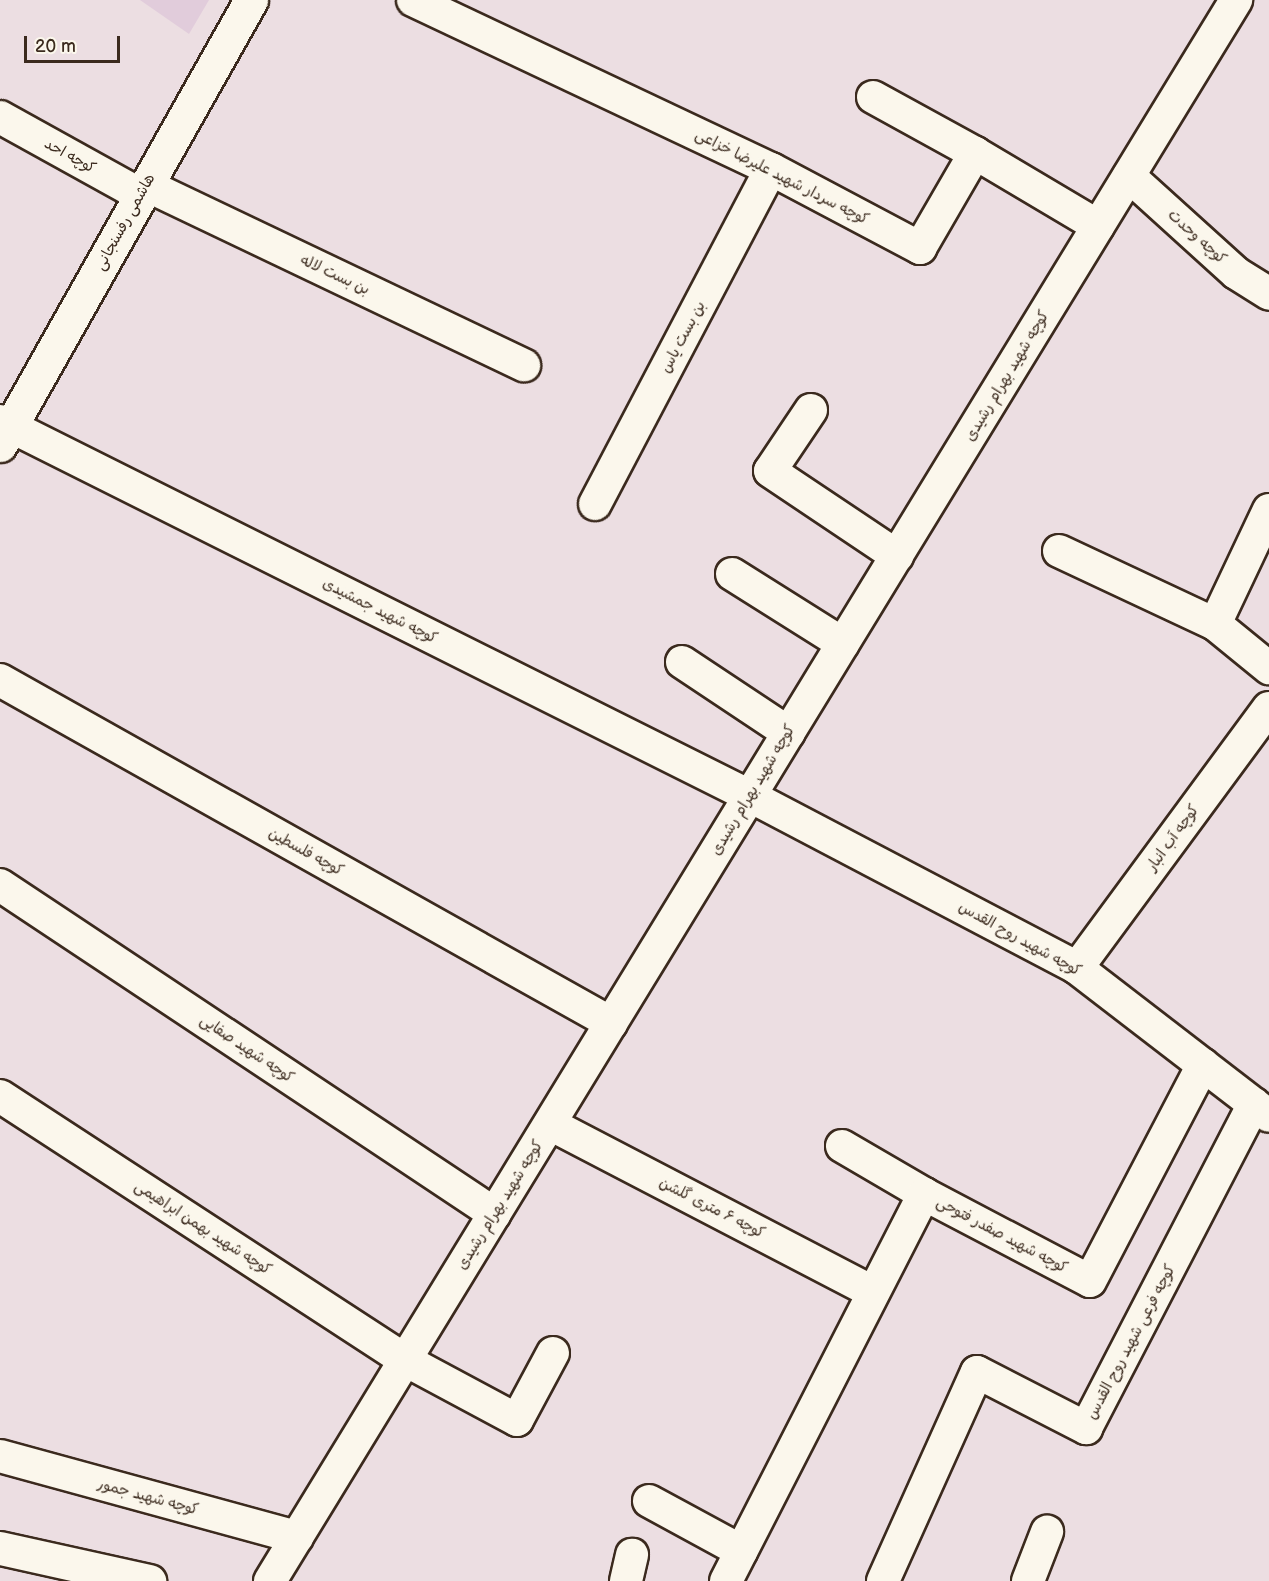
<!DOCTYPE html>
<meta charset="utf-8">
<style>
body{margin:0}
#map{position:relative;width:1269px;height:1581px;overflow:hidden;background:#ecdee2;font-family:"Balsamiq Sans","Playpen Sans Arabic",sans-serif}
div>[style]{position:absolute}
.built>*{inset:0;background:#e1ccdb}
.roads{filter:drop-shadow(2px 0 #3b2a1e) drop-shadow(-2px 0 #3b2a1e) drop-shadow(0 2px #3b2a1e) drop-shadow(0 -2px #3b2a1e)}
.street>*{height:32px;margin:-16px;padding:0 16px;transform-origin:16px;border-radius:16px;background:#fbf7ec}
.secondary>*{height:33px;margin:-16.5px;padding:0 16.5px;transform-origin:16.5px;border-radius:16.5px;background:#fbf7ec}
span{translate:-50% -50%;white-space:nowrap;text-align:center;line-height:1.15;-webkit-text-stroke:4.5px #fbf7ec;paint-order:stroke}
.street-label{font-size:15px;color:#3b2a1e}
.scale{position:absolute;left:24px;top:36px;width:96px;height:27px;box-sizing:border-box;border:3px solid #3b2a1e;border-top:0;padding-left:8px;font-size:18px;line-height:21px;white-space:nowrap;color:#3b2a1e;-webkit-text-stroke:4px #fbf7ec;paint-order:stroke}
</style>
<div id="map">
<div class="built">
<i style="clip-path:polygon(140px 0,209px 0,189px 34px)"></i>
</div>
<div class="roads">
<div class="street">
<i style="left:413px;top:0;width:396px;rotate:25.3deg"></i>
<i style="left:771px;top:169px;width:169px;rotate:27.9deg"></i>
<i style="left:920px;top:248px;width:110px;rotate:-59.9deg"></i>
<i style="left:975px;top:153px;width:143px;rotate:30.7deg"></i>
<i style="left:873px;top:97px;width:116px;rotate:28.8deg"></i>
<i style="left:0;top:117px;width:161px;rotate:29deg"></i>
<i style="left:1129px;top:176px;width:144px;rotate:42.2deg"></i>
<i style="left:1236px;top:273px;width:39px;rotate:32deg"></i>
<i style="left:146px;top:185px;width:419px;rotate:25.5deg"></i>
<i style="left:811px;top:410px;width:73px;rotate:123.9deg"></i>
<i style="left:770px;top:471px;width:153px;rotate:33.8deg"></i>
<i style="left:0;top:421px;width:839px;rotate:26.57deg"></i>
<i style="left:750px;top:796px;width:369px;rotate:27.7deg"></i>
<i style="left:1077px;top:968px;width:242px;rotate:37.6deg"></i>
<i style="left:595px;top:504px;width:378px;rotate:-62.3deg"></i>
<i style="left:1059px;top:551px;width:172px;rotate:25.1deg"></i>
<i style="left:1215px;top:624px;width:126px;rotate:-64.7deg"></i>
<i style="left:732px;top:574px;width:131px;rotate:32.2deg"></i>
<i style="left:1215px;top:624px;width:70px;rotate:39.2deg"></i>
<i style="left:682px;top:662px;width:128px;rotate:33.6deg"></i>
<i style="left:0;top:680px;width:701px;rotate:29.31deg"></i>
<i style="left:0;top:885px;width:594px;rotate:33.61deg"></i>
<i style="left:1077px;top:968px;width:323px;rotate:-53.6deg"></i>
<i style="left:0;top:1096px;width:483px;rotate:33.1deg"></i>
<i style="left:405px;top:1360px;width:127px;rotate:28.2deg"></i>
<i style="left:517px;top:1420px;width:76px;rotate:-61.8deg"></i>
<i style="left:550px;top:1124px;width:364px;rotate:27.5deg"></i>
<i style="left:842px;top:1146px;width:95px;rotate:30.3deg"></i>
<i style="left:0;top:1456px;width:308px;rotate:15.3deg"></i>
<i style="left:649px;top:1501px;width:105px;rotate:28.5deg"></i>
<i style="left:270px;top:1581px;width:1853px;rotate:-58.57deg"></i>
<i style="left:626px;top:1581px;width:27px;rotate:-77deg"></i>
<i style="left:726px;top:1581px;width:435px;rotate:-62.9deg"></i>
<i style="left:924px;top:1194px;width:187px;rotate:27.7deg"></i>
<i style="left:1090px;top:1281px;width:244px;rotate:-62.4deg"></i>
<i style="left:883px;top:1581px;width:229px;rotate:-65.8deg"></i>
<i style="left:977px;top:1372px;width:123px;rotate:27.2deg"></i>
<i style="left:1086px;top:1428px;width:365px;rotate:-62.6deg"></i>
<i style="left:1028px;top:1581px;width:53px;rotate:-68.8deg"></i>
</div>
<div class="secondary">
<i style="left:0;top:445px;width:511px;rotate:-60.58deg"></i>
<i style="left:0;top:1548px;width:153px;rotate:12.5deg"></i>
</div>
</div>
<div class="street-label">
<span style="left:70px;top:156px;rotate:29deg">کوچه احد</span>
<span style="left:782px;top:177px;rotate:27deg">کوچه سردار شهید علیرضا خزاعی</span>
<span style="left:125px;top:222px;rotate:-61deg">هاشمی رفسنجانی</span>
<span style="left:1197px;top:237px;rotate:42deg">کوچه وحدت</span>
<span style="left:335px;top:275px;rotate:25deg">بن بست لاله</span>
<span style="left:683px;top:337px;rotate:-62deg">بن بست یاس</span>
<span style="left:1007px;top:376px;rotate:-59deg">کوچه شهید بهرام رشیدی</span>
<span style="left:380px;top:611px;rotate:27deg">کوچه شهید جمشیدی</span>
<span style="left:753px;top:790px;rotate:-59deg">کوچه شهید بهرام رشیدی</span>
<span style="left:1173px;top:838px;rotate:-54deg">کوچه آب انبار</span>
<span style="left:306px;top:852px;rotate:29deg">کوچه فلسطین</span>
<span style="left:1020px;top:939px;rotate:29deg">کوچه شهید روح القدس</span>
<span style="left:247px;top:1049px;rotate:34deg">کوچه شهید صفایی</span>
<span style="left:500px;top:1205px;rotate:-58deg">کوچه شهید بهرام رشیدی</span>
<span style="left:712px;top:1208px;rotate:27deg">کوچه ۶ متری گلشن</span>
<span style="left:203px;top:1228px;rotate:33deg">کوچه شهید بهمن ابراهیمی</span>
<span style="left:1002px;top:1235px;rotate:28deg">کوچه شهید صفدر فتوحی</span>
<span style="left:1131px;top:1342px;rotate:-62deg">کوچه فرعی شهید روح القدس</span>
<span style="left:148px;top:1497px;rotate:15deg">کوچه شهید جمور</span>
</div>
<div class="scale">20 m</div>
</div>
